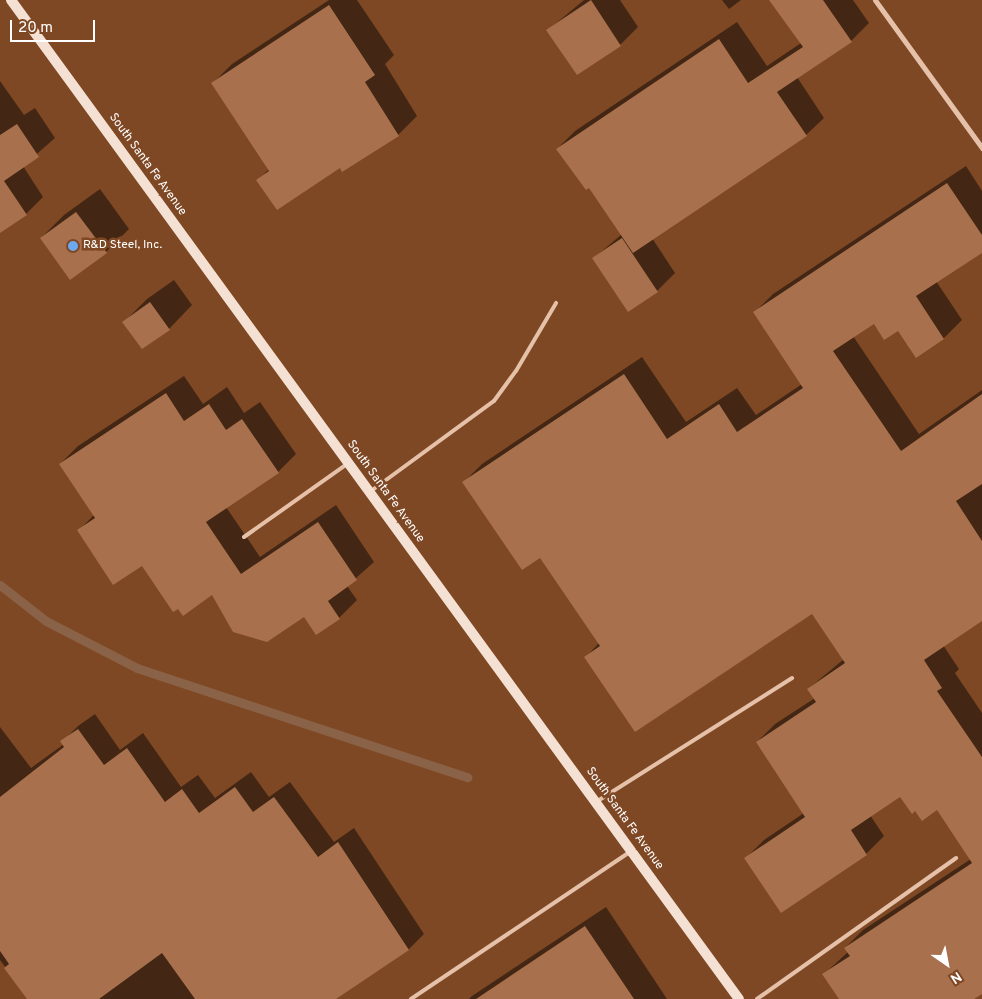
<!DOCTYPE html>
<style>
body{margin:0}
#map{position:relative;width:982px;height:999px;overflow:hidden;background:#7f4824;font-family:Overpass,sans-serif}
div>[style]{position:absolute}
.shadow>*{inset:0;background:#0007}
.stream>*{height:9px;margin:-4.5px;padding:0 4.5px;transform-origin:4.5px;border-radius:4.5px;background:#8a6247}
.building>*{inset:0;background:#a8704c}
.service>*{height:4px;margin:-2px;padding:0 2px;transform-origin:2px;border-radius:2px;background:#e6c1a9}
.minor>*{height:5px;margin:-2.5px;padding:0 2.5px;transform-origin:2.5px;border-radius:2.5px;background:#e6c1a9}
.secondary>*{height:10px;margin:-5px;padding:0 5px;transform-origin:5px;border-radius:5px;background:#f5e1d3}
.dots>*{width:14px;height:14px;translate:-50% -50%;box-sizing:border-box;border:2px solid #7f4824;border-radius:50%}
span{translate:-50% -50%;white-space:nowrap;text-align:center;line-height:1.15;-webkit-text-stroke:5px #7f4824;paint-order:stroke}
.street-label{font-size:12px;color:#fff}
.poi-label{font-size:12px;color:#fff}
.left{translate:0 -50%;text-align:left}
.north{position:absolute;left:922px;top:939px;width:50px;height:50px;-webkit-text-stroke:4px #7f4824;paint-order:stroke;rotate:147deg;font-size:14px;font-weight:700;line-height:20px;text-align:center;color:#fff}
.north::after{content:'';display:block;margin:auto;width:18px;height:22px;background:#fff;clip-path:polygon(50% 0,100% 100%,50% 72%,0 100%)}
.scale{position:absolute;left:10px;top:20px;width:85px;height:22px;box-sizing:border-box;border:2px solid #fff;border-top:0;padding-left:6px;font-size:15px;line-height:18px;white-space:nowrap;color:#fff;-webkit-text-stroke:4px #7f4824;paint-order:stroke}
</style>
<div id="map">
<div class="shadow">
<i style="clip-path:polygon(329px 0,357px 0,394px 55px,385px 64px,417px 116px,398px 135px,340px 167px,258px 180px,269px 169px,212px 84px,232px 64px)"></i>
<i style="clip-path:polygon(584px 0,620px 0,638px 27px,620px 45px,548px 30px)"></i>
<i style="clip-path:polygon(722px 0,741px 0,729px 9px)"></i>
<i style="clip-path:polygon(770px 0,853px 0,869px 23px,851px 41px,797px 77px,824px 118px,806px 135px,652px 238px,675px 273px,657px 291px,594px 258px,622px 234px,590px 186px,557px 149px,575px 131px,737px 22px,767px 66px,801px 43px)"></i>
<i style="clip-path:polygon(0 81px,24px 115px,35px 108px,55px 138px,23px 166px,43px 197px,26px 214px,0 231px,0 177px,26px 212px,0 176px)"></i>
<i style="clip-path:polygon(966px 166px,982px 191px,982px 251px,936px 281px,962px 320px,944px 338px,917px 356px,899px 329px,874px 322px,853px 336px,919px 434px,982px 390px,982px 620px,943px 645px,959px 669px,955px 673px,982px 713px,982px 992px,972px 999px,841px 999px,824px 974px,848px 952px,845px 948px,863px 930px,971px 859px,937px 809px,916px 810px,901px 795px,870px 815px,884px 836px,866px 854px,781px 911px,746px 858px,764px 840px,804px 813px,757px 742px,775px 724px,815px 698px,808px 689px,844px 659px,813px 613px,586px 657px,599px 643px,541px 556px,464px 482px,482px 464px,642px 357px,686px 422px,737px 388px,756px 415px,802px 384px,755px 312px,773px 294px)"></i>
<i style="clip-path:polygon(100px 189px,129px 229px,106px 252px,41px 238px,64px 215px)"></i>
<i style="clip-path:polygon(174px 280px,192px 305px,169px 329px,124px 322px,147px 299px)"></i>
<i style="clip-path:polygon(184px 376px,203px 404px,227px 387px,244px 413px,260px 402px,296px 454px,278px 472px,226px 507px,260px 557px,336px 505px,374px 562px,347px 586px,357px 600px,339px 618px,304px 615px,143px 564px,78px 531px,94px 515px,60px 464px,78px 446px)"></i>
<i style="clip-path:polygon(95px 714px,120px 750px,143px 733px,181px 787px,198px 775px,215px 798px,251px 772px,269px 797px,290px 782px,334px 842px,354px 828px,424px 934px,408px 950px,333px 999px,29px 999px,0 960px,0 727px,31px 768px,64px 744px,62px 742px,78px 726px)"></i>
<i style="clip-path:polygon(606px 907px,667px 999px,469px 999px,472px 996px)"></i>
</div>
<div class="stream">
<i style="left:0;top:585px;width:58px;rotate:38deg"></i>
<i style="left:46px;top:621px;width:102px;rotate:27.3deg"></i>
<i style="left:137px;top:668px;width:348px;rotate:18.3deg"></i>
</div>
<div class="building">
<i style="clip-path:polygon(591px 0,621px 46px,577px 75px,546px 30px)"></i>
<i style="clip-path:polygon(769px 0,823px 0,852px 42px,777px 92px,807px 136px,633px 253px,589px 188px,586px 190px,556px 149px,719px 39px,748px 83px,803px 47px)"></i>
<i style="clip-path:polygon(329px 5px,375px 75px,365px 82px,399px 136px,342px 172px,340px 168px,277px 210px,256px 180px,269px 171px,211px 83px)"></i>
<i style="clip-path:polygon(17px 124px,39px 157px,4px 181px,27px 215px,0 233px,0 135px)"></i>
<i style="clip-path:polygon(947px 183px,982px 235px,982px 253px,916px 296px,944px 339px,916px 358px,898px 331px,884px 340px,874px 324px,833px 351px,901px 451px,982px 394px,982px 484px,956px 501px,982px 541px,982px 621px,924px 660px,942px 688px,937px 691px,982px 757px,982px 994px,974px 999px,839px 999px,822px 974px,850px 956px,844px 948px,972px 863px,937px 810px,922px 821px,915px 811px,912px 814px,900px 797px,851px 830px,867px 855px,781px 913px,744px 858px,805px 817px,756px 742px,816px 702px,807px 689px,845px 663px,812px 614px,635px 732px,584px 657px,600px 646px,540px 558px,522px 570px,462px 482px,624px 374px,667px 439px,719px 404px,737px 432px,803px 388px,753px 312px)"></i>
<i style="clip-path:polygon(76px 212px,107px 253px,70px 280px,40px 238px)"></i>
<i style="clip-path:polygon(622px 238px,658px 292px,628px 312px,592px 258px)"></i>
<i style="clip-path:polygon(150px 302px,170px 330px,142px 349px,122px 322px)"></i>
<i style="clip-path:polygon(166px 393px,184px 421px,209px 404px,226px 430px,242px 419px,279px 473px,206px 522px,241px 574px,318px 522px,357px 580px,328px 601px,340px 619px,316px 635px,304px 617px,267px 642px,233px 632px,212px 595px,183px 616px,178px 609px,173px 612px,142px 566px,113px 585px,77px 530px,95px 518px,59px 464px)"></i>
<i style="clip-path:polygon(78px 729px,104px 765px,127px 748px,165px 802px,182px 789px,199px 813px,235px 787px,253px 812px,274px 797px,318px 857px,338px 842px,409px 950px,336px 999px,195px 999px,162px 953px,99px 999px,27px 999px,4px 968px,9px 964px,0 951px,0 797px,64px 747px,60px 741px)"></i>
<i style="clip-path:polygon(585px 926px,634px 999px,476px 999px)"></i>
</div>
<div class="service">
<i style="left:371px;top:491px;width:152px;rotate:-36.2deg"></i>
<i style="left:494px;top:401px;width:37px;rotate:-54deg"></i>
<i style="left:516px;top:371px;width:79px;rotate:-59.5deg"></i>
<i style="left:244px;top:537px;width:126px;rotate:-35.3deg"></i>
<i style="left:596px;top:802px;width:232px;rotate:-32.3deg"></i>
<i style="left:411px;top:999px;width:264px;rotate:-33.9deg"></i>
<i style="left:757px;top:999px;width:244px;rotate:-35.3deg"></i>
</div>
<div class="minor">
<i style="left:875px;top:0;width:183px;rotate:54.1deg"></i>
</div>
<div class="secondary">
<i style="left:11px;top:0;width:1236px;rotate:53.92deg"></i>
</div>
<div class="dots">
<i style="left:73px;top:246px;background:#6da9f1"></i>
</div>
<div class="street-label">
<span style="left:147px;top:165px;rotate:54deg">South Santa Fe Avenue</span>
<span style="left:385px;top:492px;rotate:54deg">South Santa Fe Avenue</span>
<span style="left:624px;top:819px;rotate:54deg">South Santa Fe Avenue</span>
</div>
<div class="poi-label">
<span class="left" style="left:83px;top:246px">R&amp;D Steel, Inc.</span>
</div>
<div class="north">N</div>
<div class="scale">20 m</div>
</div>
